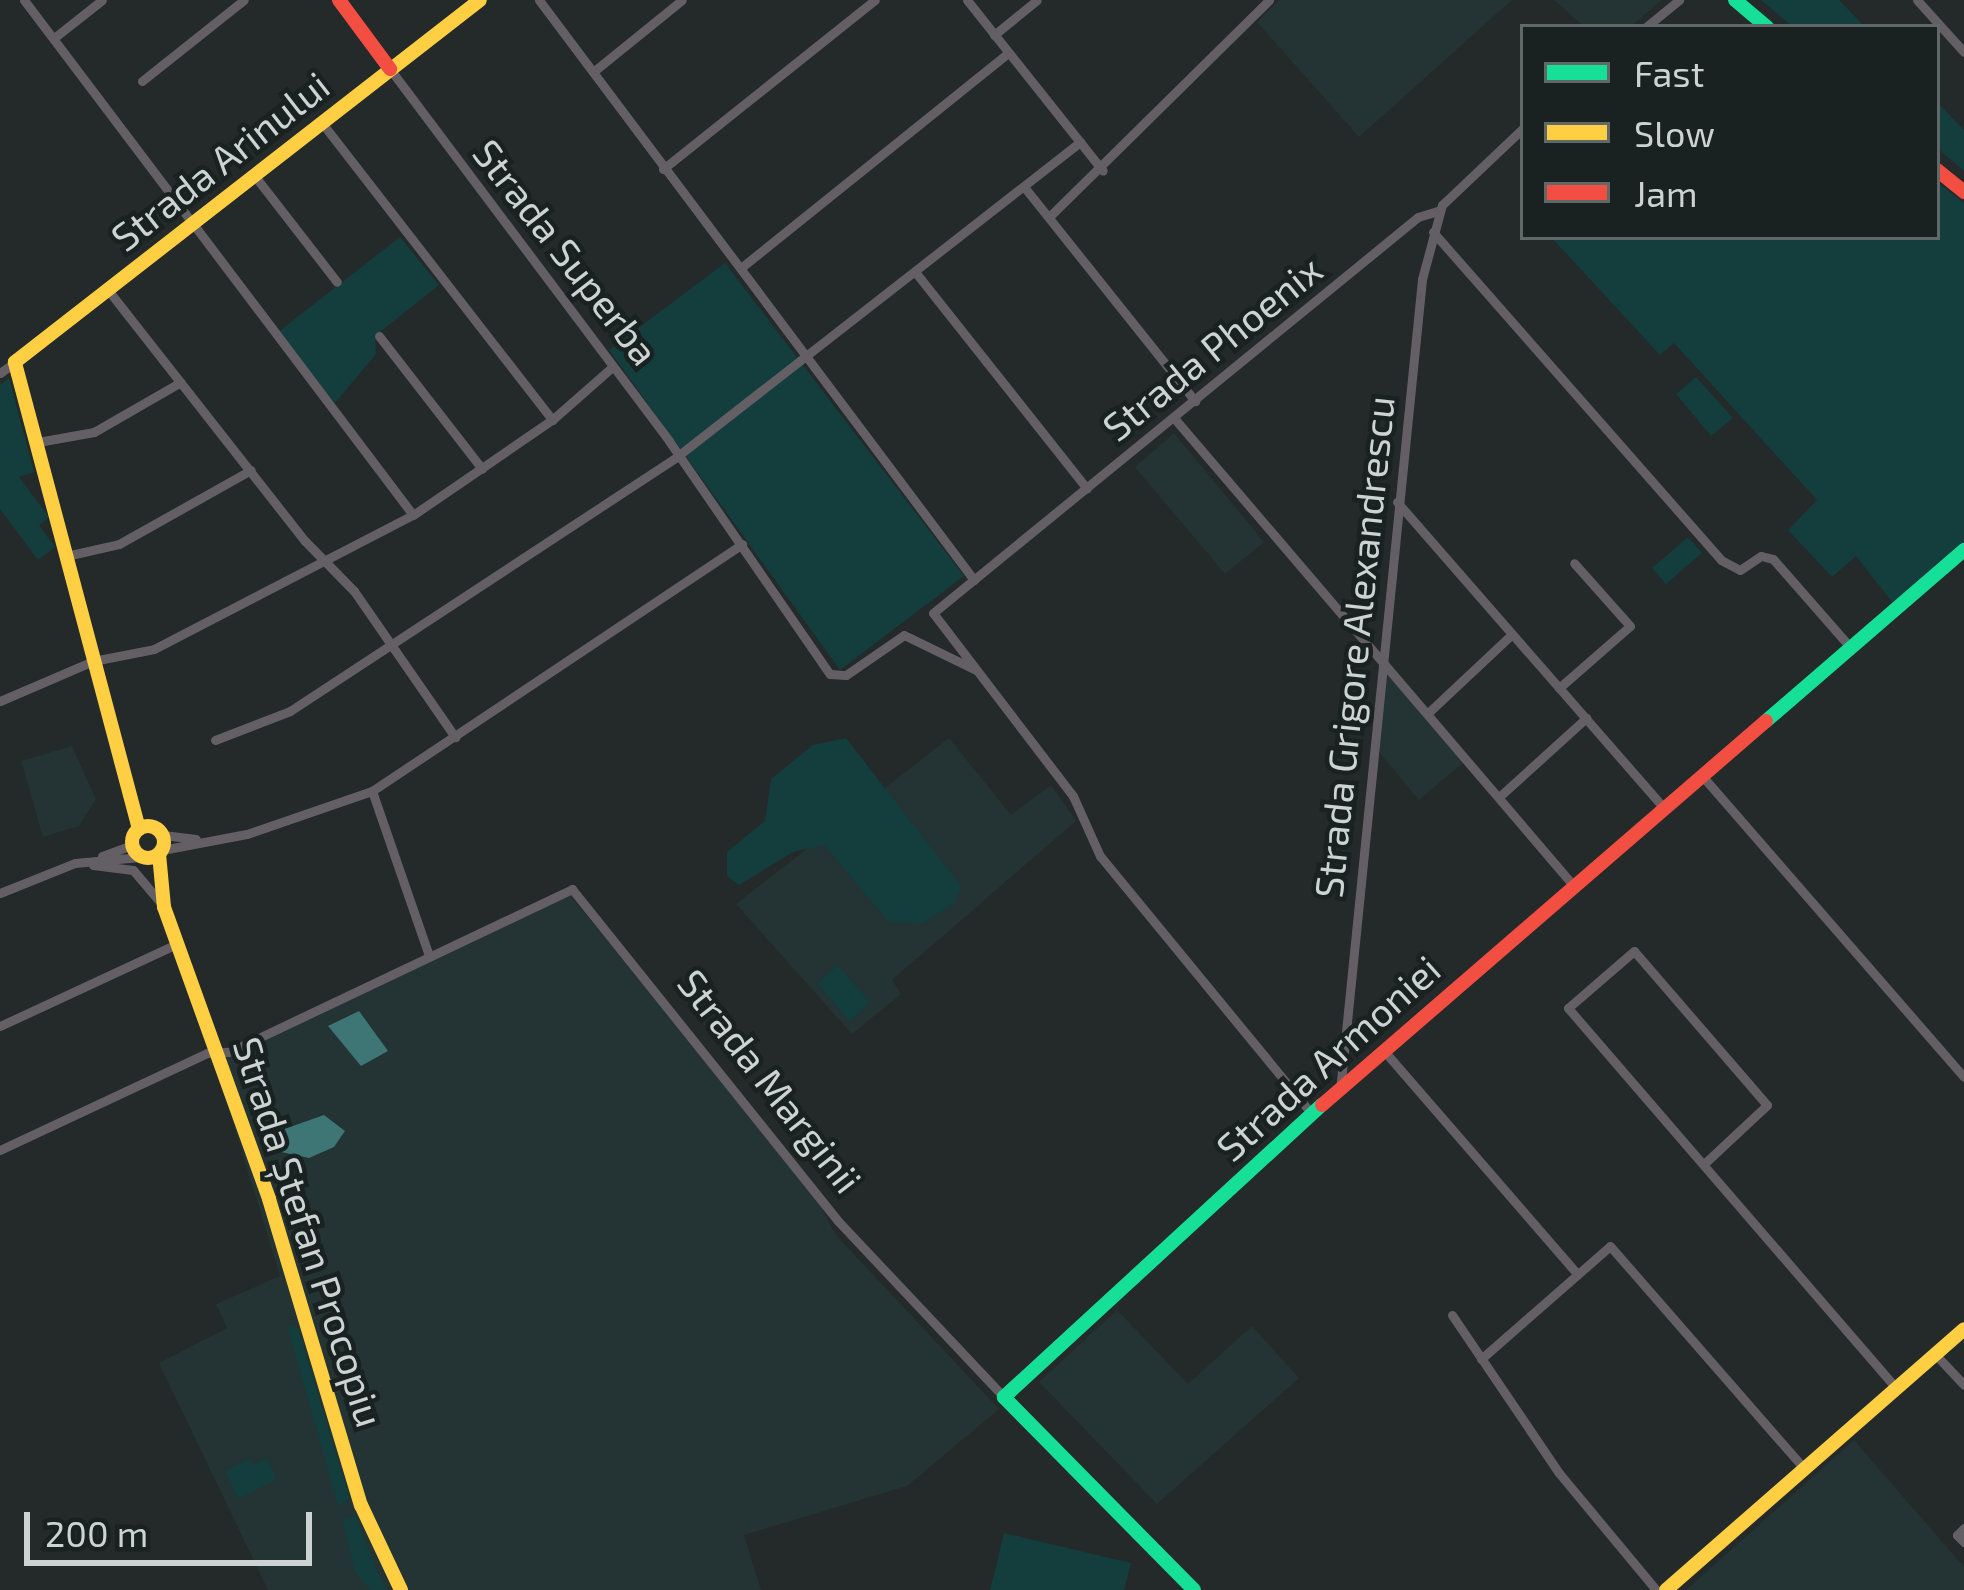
<!DOCTYPE html>
<meta charset="utf-8">
<style>
body{margin:0}
#map{position:relative;width:1964px;height:1590px;overflow:hidden;background:#242929;font-family:"Exo 2",sans-serif}
div>[style]{position:absolute}
.built>*{inset:0;background:#243333}
.green>*{inset:0;background:#143d3d}
.water>*{inset:0;background:#3e7575}
.street>*{height:9px;margin:-4.5px;padding:0 4.5px;transform-origin:4.5px;border-radius:4.5px;background:#635f65}
.fast>*{height:14px;margin:-7px;padding:0 7px;transform-origin:7px;border-radius:7px;background:#16e098}
.slow>*{height:14px;margin:-7px;padding:0 7px;transform-origin:7px;border-radius:7px;background:#ffcf43}
.slow>.ring{margin:-7px;padding:0;box-sizing:content-box;background:none;border:14px solid #ffcf43;border-radius:50%}
.jam>*{height:14px;margin:-7px;padding:0 7px;transform-origin:7px;border-radius:7px;background:#f24e42}
span{translate:-50% -50%;white-space:nowrap;text-align:center;line-height:1.15;-webkit-text-stroke:9px #192121;paint-order:stroke}
.street-label{font-size:39px;color:#cdd2d2}
.legend{position:absolute;left:1520px;top:24px;width:420px;height:216px;box-sizing:border-box;background:#192121;border:3px solid #616868;margin:0;padding:15px 21px;list-style:none;font-size:36px;color:#cdd2d2}
.legend li{display:flex;align-items:center;gap:24px;height:60px}
.legend b{width:60px;border:3px solid #616868}
.scale{position:absolute;left:24px;top:1512px;width:288px;height:54px;box-sizing:border-box;border:6px solid #cdd2d2;border-top:0;padding-left:15px;font-size:36px;line-height:42px;white-space:nowrap;color:#cdd2d2;-webkit-text-stroke:9px #192121;paint-order:stroke}
</style>
<div id="map">
<div class="built">
<i style="clip-path:polygon(1279px 0,1512px 0,1359px 137px,1257px 22px)"></i>
<i style="clip-path:polygon(1554px 0,1662px 0,1630px 27px,1585px 27px)"></i>
<i style="clip-path:polygon(1174px 433px,1264px 542px,1225px 574px,1135px 467px)"></i>
<i style="clip-path:polygon(1386px 672px,1464px 762px,1419px 800px,1377px 750px)"></i>
<i style="clip-path:polygon(949px 738px,1011px 815px,1051px 785px,1076px 821px,892px 980px,901px 994px,852px 1034px,736px 904px)"></i>
<i style="clip-path:polygon(72px 746px,96px 799px,79px 826px,43px 837px,21px 761px)"></i>
<i style="clip-path:polygon(569px 894px,815px 1194px,835px 1234px,999px 1409px,907px 1486px,744px 1535px,761px 1590px,268px 1590px,159px 1363px,227px 1328px,216px 1304px,280px 1276px,214px 1061px)"></i>
<i style="clip-path:polygon(1117px 1310px,1188px 1384px,1252px 1326px,1299px 1378px,1157px 1504px,1039px 1382px)"></i>
<i style="clip-path:polygon(1854px 1440px,1964px 1567px,1964px 1590px,1686px 1590px)"></i>
</div>
<div class="green">
<i style="clip-path:polygon(1761px 0,1839px 0,1865px 27px,1793px 27px)"></i>
<i style="clip-path:polygon(1937px 102px,1964px 130px,1964px 171px,1937px 148px)"></i>
<i style="clip-path:polygon(1937px 182px,1964px 203px,1964px 549px,1897px 608px,1856px 556px,1832px 577px,1788px 530px,1817px 500px,1674px 343px,1660px 355px,1551px 237px,1937px 237px)"></i>
<i style="clip-path:polygon(400px 237px,439px 285px,375px 336px,376px 354px,335px 403px,278px 332px)"></i>
<i style="clip-path:polygon(725px 263px,964px 576px,840px 670px,609px 350px)"></i>
<i style="clip-path:polygon(1696px 377px,1733px 418px,1711px 436px,1676px 394px)"></i>
<i style="clip-path:polygon(9px 378px,34px 472px,19px 477px,49px 517px,39px 525px,55px 547px,38px 560px,0 509px,0 385px)"></i>
<i style="clip-path:polygon(1688px 537px,1702px 553px,1666px 584px,1652px 568px)"></i>
<i style="clip-path:polygon(846px 738px,961px 886px,955px 903px,923px 923px,889px 922px,824px 845px,793px 852px,739px 885px,727px 876px,727px 852px,765px 821px,771px 779px,813px 745px)"></i>
<i style="clip-path:polygon(838px 965px,870px 1003px,849px 1021px,817px 983px)"></i>
<i style="clip-path:polygon(287px 1325px,298px 1328px,350px 1499px,338px 1506px)"></i>
<i style="clip-path:polygon(250px 1458px,253px 1465px,267px 1458px,277px 1479px,238px 1499px,225px 1471px)"></i>
<i style="clip-path:polygon(355px 1516px,376px 1568px,387px 1590px,370px 1590px,355px 1572px,342px 1519px)"></i>
<i style="clip-path:polygon(1004px 1533px,1131px 1563px,1124px 1590px,990px 1590px)"></i>
</div>
<div class="water">
<i style="clip-path:polygon(359px 1011px,388px 1051px,361px 1066px,328px 1026px)"></i>
<i style="clip-path:polygon(324px 1115px,345px 1131px,334px 1147px,309px 1158px,277px 1151px,276px 1132px)"></i>
</div>
<div class="street">
<i style="left:24px;top:0;width:645px;rotate:52.93deg"></i>
<i style="left:539px;top:0;width:725px;rotate:53.13deg"></i>
<i style="left:967px;top:0;width:218px;rotate:51.5deg"></i>
<i style="left:1917px;top:0;width:70px;rotate:47.9deg"></i>
<i style="left:1646px;top:27px;width:43px;rotate:-39.3deg"></i>
<i style="left:994px;top:35px;width:55px;rotate:-39.1deg"></i>
<i style="left:54px;top:38px;width:61px;rotate:-38.4deg"></i>
<i style="left:390px;top:69px;width:465px;rotate:53.1deg"></i>
<i style="left:669px;top:441px;width:283px;rotate:55.4deg"></i>
<i style="left:830px;top:674px;width:16px;rotate:4deg"></i>
<i style="left:846px;top:675px;width:70px;rotate:-34.6deg"></i>
<i style="left:904px;top:635px;width:80px;rotate:25.9deg"></i>
<i style="left:593px;top:72px;width:114px;rotate:-39deg"></i>
<i style="left:142px;top:81px;width:130px;rotate:-38.5deg"></i>
<i style="left:322px;top:123px;width:376px;rotate:52.2deg"></i>
<i style="left:663px;top:169px;width:271px;rotate:-38.6deg"></i>
<i style="left:254px;top:175px;width:135px;rotate:52.2deg"></i>
<i style="left:1025px;top:188px;width:273px;rotate:51.4deg"></i>
<i style="left:1049px;top:217px;width:309px;rotate:-44.6deg"></i>
<i style="left:1433px;top:232px;width:436px;rotate:48.7deg"></i>
<i style="left:1721px;top:560px;width:21px;rotate:28deg"></i>
<i style="left:1740px;top:570px;width:25px;rotate:-34deg"></i>
<i style="left:1761px;top:556px;width:12px;rotate:14deg"></i>
<i style="left:1773px;top:559px;width:118px;rotate:48.8deg"></i>
<i style="left:742px;top:267px;width:341px;rotate:-38.8deg"></i>
<i style="left:916px;top:273px;width:275px;rotate:51.6deg"></i>
<i style="left:108px;top:290px;width:319px;rotate:51.9deg"></i>
<i style="left:305px;top:541px;width:70px;rotate:45.6deg"></i>
<i style="left:354px;top:591px;width:178px;rotate:55.3deg"></i>
<i style="left:379px;top:336px;width:168px;rotate:52.2deg"></i>
<i style="left:0;top:373px;width:19px;rotate:-36deg"></i>
<i style="left:1174px;top:418px;width:614px;rotate:49.49deg"></i>
<i style="left:38px;top:442px;width:57px;rotate:-10.1deg"></i>
<i style="left:94px;top:432px;width:100px;rotate:-29.9deg"></i>
<i style="left:1397px;top:502px;width:408px;rotate:48.9deg"></i>
<i style="left:66px;top:556px;width:54px;rotate:-12.8deg"></i>
<i style="left:119px;top:544px;width:151px;rotate:-29.3deg"></i>
<i style="left:1559px;top:688px;width:94px;rotate:-41.1deg"></i>
<i style="left:1630px;top:626px;width:84px;rotate:-131.6deg"></i>
<i style="left:0;top:701px;width:101px;rotate:-23.3deg"></i>
<i style="left:93px;top:661px;width:62px;rotate:-11.1deg"></i>
<i style="left:154px;top:649px;width:292px;rotate:-27.4deg"></i>
<i style="left:413px;top:515px;width:168px;rotate:-34.4deg"></i>
<i style="left:552px;top:420px;width:79px;rotate:-41.4deg"></i>
<i style="left:1428px;top:713px;width:115px;rotate:-43.2deg"></i>
<i style="left:215px;top:740px;width:80px;rotate:-21.1deg"></i>
<i style="left:290px;top:711px;width:466px;rotate:-33.3deg"></i>
<i style="left:679px;top:455px;width:509px;rotate:-37.97deg"></i>
<i style="left:1704px;top:778px;width:396px;rotate:49deg"></i>
<i style="left:372px;top:791px;width:175px;rotate:70.9deg"></i>
<i style="left:1499px;top:797px;width:118px;rotate:-42.2deg"></i>
<i style="left:163px;top:835px;width:33px;rotate:7deg"></i>
<i style="left:162px;top:850px;width:86px;rotate:-10.7deg"></i>
<i style="left:247px;top:834px;width:132px;rotate:-19deg"></i>
<i style="left:372px;top:791px;width:445px;rotate:-33.7deg"></i>
<i style="left:102px;top:856px;width:32px;rotate:-20deg"></i>
<i style="left:93px;top:865px;width:40px;rotate:7.1deg"></i>
<i style="left:133px;top:870px;width:43px;rotate:49.7deg"></i>
<i style="left:0;top:893px;width:81px;rotate:-21.8deg"></i>
<i style="left:75px;top:863px;width:65px;rotate:-5.3deg"></i>
<i style="left:0;top:1026px;width:195px;rotate:-24.9deg"></i>
<i style="left:1385px;top:1052px;width:294px;rotate:49.1deg"></i>
<i style="left:1340px;top:1091px;width:816px;rotate:-84.23deg"></i>
<i style="left:1422px;top:279px;width:77px;rotate:-74.9deg"></i>
<i style="left:1442px;top:205px;width:112px;rotate:-43.5deg"></i>
<i style="left:1312px;top:1114px;width:334px;rotate:-129.4deg"></i>
<i style="left:1100px;top:856px;width:66px;rotate:-114.2deg"></i>
<i style="left:1073px;top:796px;width:230px;rotate:-127.4deg"></i>
<i style="left:933px;top:613px;width:626px;rotate:-39.23deg"></i>
<i style="left:1418px;top:217px;width:21px;rotate:-17deg"></i>
<i style="left:0;top:1150px;width:229px;rotate:-25.1deg"></i>
<i style="left:207px;top:1053px;width:22px;rotate:-3deg"></i>
<i style="left:229px;top:1052px;width:380px;rotate:-25.4deg"></i>
<i style="left:572px;top:889px;width:425px;rotate:51.3deg"></i>
<i style="left:838px;top:1221px;width:242px;rotate:46.7deg"></i>
<i style="left:1705px;top:1163px;width:85px;rotate:-43.1deg"></i>
<i style="left:1767px;top:1105px;width:203px;rotate:-130.8deg"></i>
<i style="left:1634px;top:951px;width:87px;rotate:139.2deg"></i>
<i style="left:1568px;top:1008px;width:502px;rotate:49.2deg"></i>
<i style="left:1452px;top:1315px;width:191px;rotate:55.9deg"></i>
<i style="left:1559px;top:1473px;width:152px;rotate:50.3deg"></i>
<i style="left:1935px;top:1354px;width:42px;rotate:46.9deg"></i>
<i style="left:1481px;top:1359px;width:171px;rotate:-41.2deg"></i>
<i style="left:1610px;top:1246px;width:295px;rotate:48.9deg"></i>
<i style="left:1964px;top:1528px;width:10px;rotate:135deg"></i>
<i style="left:1957px;top:1535px;width:10px;rotate:45deg"></i>
</div>
<div class="fast">
<i style="left:1735px;top:0;width:42px;rotate:40.2deg"></i>
<i style="left:1766px;top:721px;width:262px;rotate:-40.8deg"></i>
<i style="left:1194px;top:1590px;width:271px;rotate:-134.6deg"></i>
<i style="left:1004px;top:1397px;width:432px;rotate:-42.6deg"></i>
</div>
<div class="slow">
<i class="ring" style="left:132px;top:826px;width:18px;height:18px"></i>
<i style="left:139px;top:829px;width:483px;rotate:-104.9deg"></i>
<i style="left:15px;top:362px;width:589px;rotate:-37.9deg"></i>
<i style="left:159px;top:854px;width:53px;rotate:84.6deg"></i>
<i style="left:164px;top:907px;width:310px;rotate:70.2deg"></i>
<i style="left:269px;top:1199px;width:320px;rotate:73.3deg"></i>
<i style="left:361px;top:1505px;width:94px;rotate:64.8deg"></i>
<i style="left:1666px;top:1590px;width:396px;rotate:-41.2deg"></i>
</div>
<div class="jam">
<i style="left:339px;top:0;width:86px;rotate:53.5deg"></i>
<i style="left:1937px;top:170px;width:35px;rotate:39deg"></i>
<i style="left:1322px;top:1105px;width:587px;rotate:-40.86deg"></i>
</div>
<div class="street-label">
<span style="left:220px;top:161px;rotate:-38deg">Strada Arinului</span>
<span style="left:566px;top:252px;rotate:52deg">Strada Superba</span>
<span style="left:1212px;top:348px;rotate:-39deg">Strada Phoenix</span>
<span style="left:1354px;top:647px;rotate:-84deg">Strada Grigore Alexandrescu</span>
<span style="left:1328px;top:1058px;rotate:-42deg">Strada Armoniei</span>
<span style="left:770px;top:1081px;rotate:52deg">Strada Marginii</span>
<span style="left:309px;top:1232px;rotate:72deg">Strada Ștefan Procopiu</span>
</div>
<ul class="legend">
<li><b style="height:15px;background:#16e098"></b>Fast</li>
<li><b style="height:15px;background:#ffcf43"></b>Slow</li>
<li><b style="height:15px;background:#f24e42"></b>Jam</li>
</ul>
<div class="scale">200 m</div>
</div>
